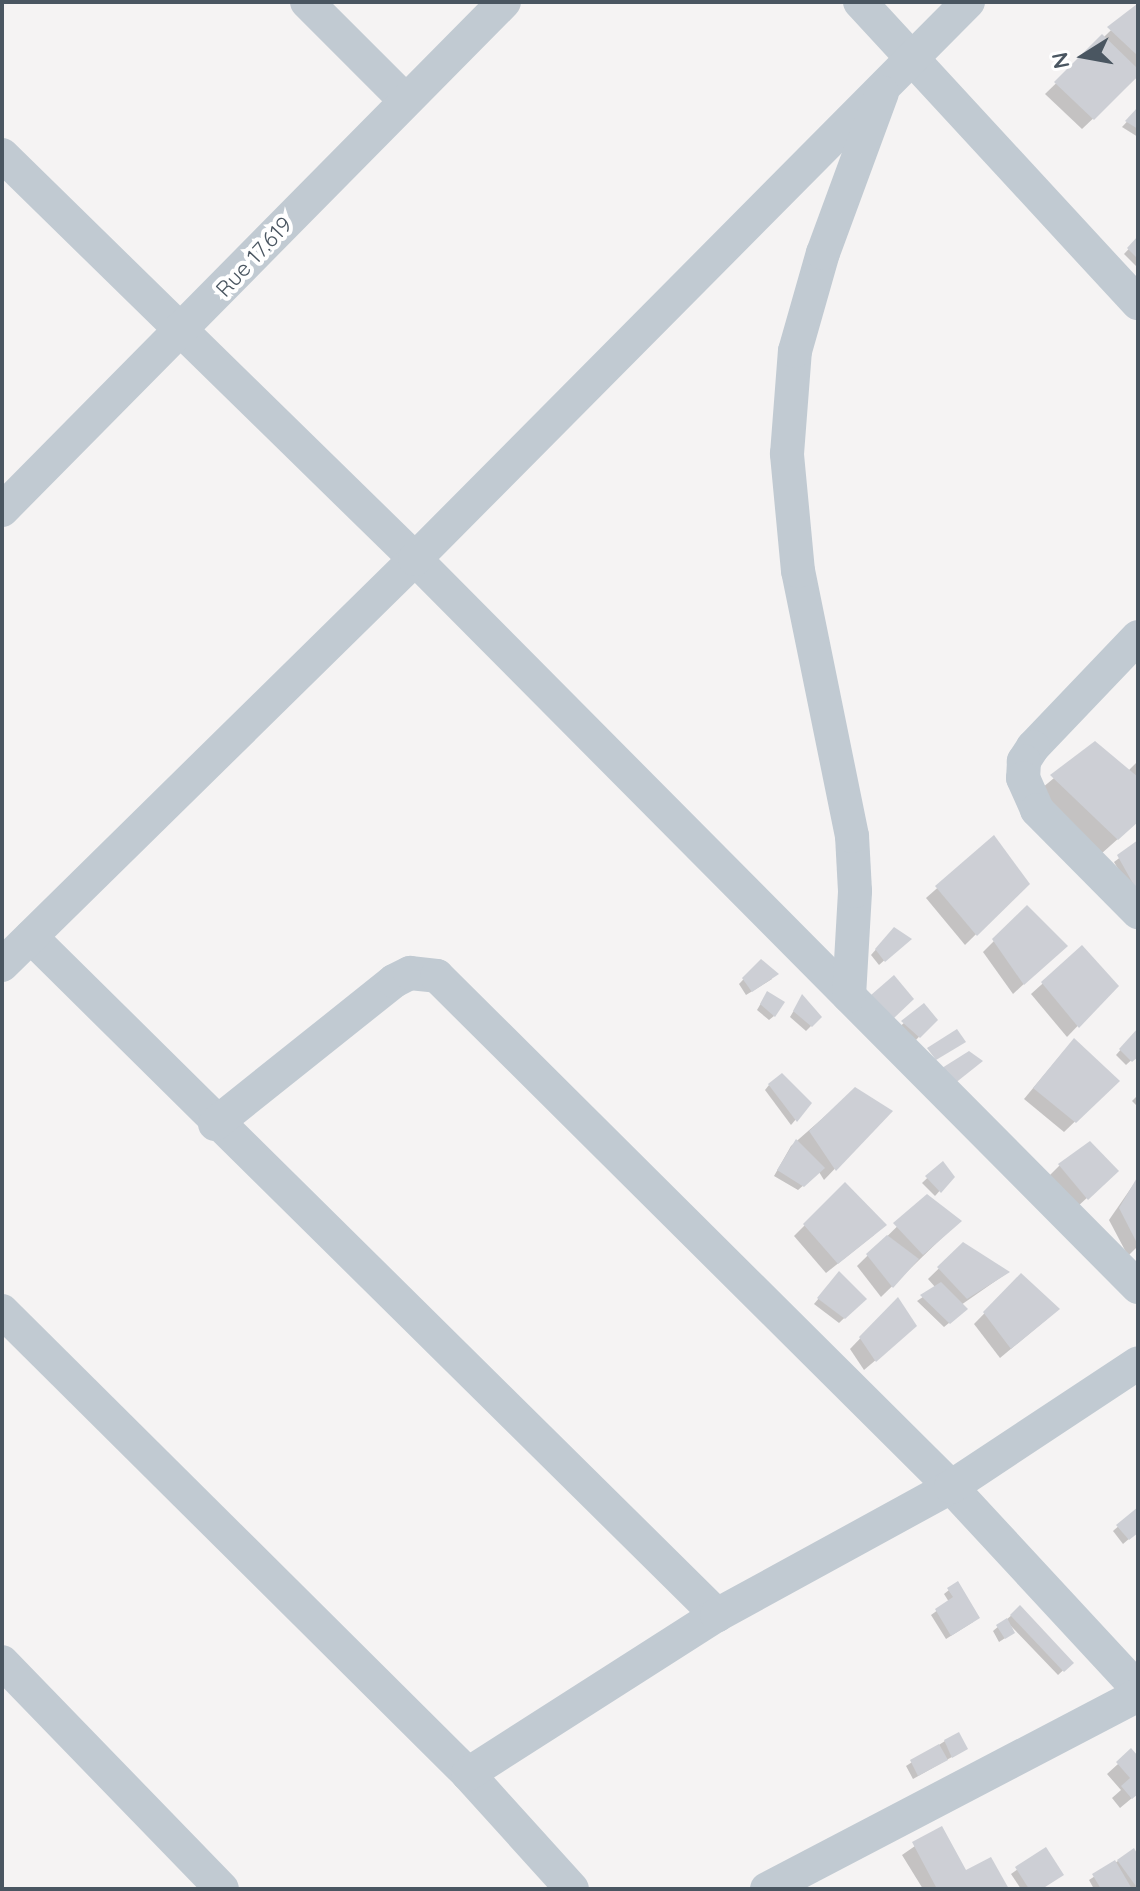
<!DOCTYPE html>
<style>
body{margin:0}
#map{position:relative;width:1140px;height:1891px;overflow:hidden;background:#f5f3f3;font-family:Quicksand,sans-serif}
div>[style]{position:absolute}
.shadow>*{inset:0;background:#0003}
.building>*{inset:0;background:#cdcfd5}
.street>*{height:34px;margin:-17px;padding:0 17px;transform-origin:17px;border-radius:17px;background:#c1cad2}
span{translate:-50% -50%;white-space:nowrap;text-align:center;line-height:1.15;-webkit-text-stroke:8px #fff;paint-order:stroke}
.street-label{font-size:22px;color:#4a5661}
.frame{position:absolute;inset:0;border:4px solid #4a5661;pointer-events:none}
.north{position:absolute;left:1044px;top:16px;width:80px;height:80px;-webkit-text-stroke:6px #fff;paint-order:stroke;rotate:259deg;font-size:22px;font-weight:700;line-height:32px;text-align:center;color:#4a5661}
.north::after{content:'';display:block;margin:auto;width:28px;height:36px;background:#4a5661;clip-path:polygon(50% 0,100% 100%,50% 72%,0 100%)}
</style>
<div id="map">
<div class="shadow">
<i style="clip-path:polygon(1136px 6px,1138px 76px,1082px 129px,1045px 94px)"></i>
<i style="clip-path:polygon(1138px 110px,1138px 137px,1122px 127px)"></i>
<i style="clip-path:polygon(1138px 239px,1138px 268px,1124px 254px)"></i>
<i style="clip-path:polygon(1095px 744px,1128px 771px,1138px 761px,1138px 821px,1101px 854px,1036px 793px)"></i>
<i style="clip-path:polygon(994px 838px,1027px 884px,965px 945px,926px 898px)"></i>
<i style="clip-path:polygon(1138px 844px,1138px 882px,1130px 889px,1114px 862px)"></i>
<i style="clip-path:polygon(1027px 908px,1054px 956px,1013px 994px,983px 952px)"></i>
<i style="clip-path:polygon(894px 929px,908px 939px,879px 965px,871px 955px)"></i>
<i style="clip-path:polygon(1082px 948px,1116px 986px,1067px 1037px,1031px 994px)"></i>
<i style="clip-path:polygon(761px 961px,772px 979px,746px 995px,739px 984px)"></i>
<i style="clip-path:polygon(767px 993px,774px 1016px,769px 1020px,757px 1010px)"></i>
<i style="clip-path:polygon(802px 997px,820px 1017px,806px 1031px,790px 1017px)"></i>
<i style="clip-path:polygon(924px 1006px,935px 1020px,914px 1042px,898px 1028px)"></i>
<i style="clip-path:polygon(1138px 1030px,1138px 1054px,1126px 1065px,1116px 1055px)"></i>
<i style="clip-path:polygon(1064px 1051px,1117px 1081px,1064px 1132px,1024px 1099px)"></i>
<i style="clip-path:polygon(769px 1085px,810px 1103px,791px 1125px,765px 1090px)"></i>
<i style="clip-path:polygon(855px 1090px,890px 1111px,824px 1180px,819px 1172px,798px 1190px,774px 1176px,791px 1146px)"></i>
<i style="clip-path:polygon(1138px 1095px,1138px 1107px,1132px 1101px)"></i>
<i style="clip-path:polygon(942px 1164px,952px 1177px,935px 1196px,922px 1183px)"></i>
<i style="clip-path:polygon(1060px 1165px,1116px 1171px,1076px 1208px,1049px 1176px)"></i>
<i style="clip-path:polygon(1138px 1178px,1138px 1246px,1128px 1256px,1109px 1220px)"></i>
<i style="clip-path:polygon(845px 1185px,874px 1235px,826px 1273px,794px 1236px)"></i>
<i style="clip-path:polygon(927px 1197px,949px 1231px,881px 1297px,857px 1266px)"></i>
<i style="clip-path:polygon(963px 1245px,1007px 1273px,961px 1305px,960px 1314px,944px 1327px,917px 1301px,936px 1288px,928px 1279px)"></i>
<i style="clip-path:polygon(1021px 1276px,1047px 1319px,1000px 1358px,974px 1324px)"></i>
<i style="clip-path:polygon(835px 1279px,864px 1299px,839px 1323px,814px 1304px)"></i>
<i style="clip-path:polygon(897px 1300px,904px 1336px,864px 1370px,850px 1349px)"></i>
<i style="clip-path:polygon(1138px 1509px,1138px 1531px,1123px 1544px,1113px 1531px)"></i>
<i style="clip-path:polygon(949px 1590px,973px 1622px,946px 1639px,931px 1615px,949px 1602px,944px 1594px)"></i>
<i style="clip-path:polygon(1020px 1608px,1071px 1663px,1058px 1675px,1010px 1625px,1013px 1633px,999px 1642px,993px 1631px)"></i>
<i style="clip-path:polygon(945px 1741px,966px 1749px,913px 1779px,906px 1766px)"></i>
<i style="clip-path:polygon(1138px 1759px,1138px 1793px,1120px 1808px,1112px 1798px,1121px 1790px,1107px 1774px,1118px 1764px)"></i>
<i style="clip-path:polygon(941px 1828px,965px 1873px,1006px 1889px,923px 1889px,902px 1855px)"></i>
<i style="clip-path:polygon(1045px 1850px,1041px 1889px,1021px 1889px,1011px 1874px)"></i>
<i style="clip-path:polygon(1138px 1858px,1138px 1889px,1094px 1889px,1089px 1880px,1118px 1861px)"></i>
</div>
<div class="building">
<i style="clip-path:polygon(1137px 4px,1138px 5px,1138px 56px,1107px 27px)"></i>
<i style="clip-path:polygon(1102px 34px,1138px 69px,1138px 76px,1094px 120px,1054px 82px)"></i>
<i style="clip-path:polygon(1138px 107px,1138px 129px,1125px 121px)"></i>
<i style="clip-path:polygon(1138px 236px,1138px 259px,1127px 248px)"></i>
<i style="clip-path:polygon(1095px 741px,1138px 777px,1138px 822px,1118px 840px,1050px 775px)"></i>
<i style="clip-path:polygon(994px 835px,1030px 884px,977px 936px,935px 886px)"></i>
<i style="clip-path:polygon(1138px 840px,1138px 884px,1135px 887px,1117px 855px)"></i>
<i style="clip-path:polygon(1027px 905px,1068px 946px,1024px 985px,992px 939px)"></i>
<i style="clip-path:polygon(894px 927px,912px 939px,885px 962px,875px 949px)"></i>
<i style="clip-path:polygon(1082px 945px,1119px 986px,1079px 1028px,1041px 982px)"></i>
<i style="clip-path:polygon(761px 959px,779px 974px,752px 992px,742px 978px)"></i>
<i style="clip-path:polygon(894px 975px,914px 999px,894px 1018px,871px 995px)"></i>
<i style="clip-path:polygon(767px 991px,785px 1002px,775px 1017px,760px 1004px)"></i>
<i style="clip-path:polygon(802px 994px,822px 1017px,812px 1027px,793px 1011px)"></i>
<i style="clip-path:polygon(924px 1003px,938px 1020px,920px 1038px,901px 1021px)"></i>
<i style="clip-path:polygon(1138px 1028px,1138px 1057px,1132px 1062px,1119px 1049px)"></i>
<i style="clip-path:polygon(957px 1029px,966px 1042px,936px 1060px,927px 1048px)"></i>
<i style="clip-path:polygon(1074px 1038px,1120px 1081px,1076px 1123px,1033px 1088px)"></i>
<i style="clip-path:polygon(969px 1051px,983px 1061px,954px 1084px,942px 1068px)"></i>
<i style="clip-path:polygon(782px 1073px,812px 1103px,797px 1122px,768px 1084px)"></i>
<i style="clip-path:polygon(855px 1087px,893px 1111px,836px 1171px,809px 1131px)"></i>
<i style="clip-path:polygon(796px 1139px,825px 1168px,804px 1187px,777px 1170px)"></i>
<i style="clip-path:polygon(1090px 1141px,1119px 1171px,1088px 1200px,1058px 1164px)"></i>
<i style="clip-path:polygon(943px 1161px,955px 1177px,941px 1193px,925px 1176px)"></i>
<i style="clip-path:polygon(1138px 1176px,1138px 1245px,1119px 1208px)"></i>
<i style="clip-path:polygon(845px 1182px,887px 1225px,838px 1264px,803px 1224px)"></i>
<i style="clip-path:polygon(927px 1194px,962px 1221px,923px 1255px,893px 1223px)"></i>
<i style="clip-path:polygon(887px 1235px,919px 1259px,893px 1288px,866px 1254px)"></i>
<i style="clip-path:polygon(963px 1242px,1010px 1272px,967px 1299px,937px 1267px)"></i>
<i style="clip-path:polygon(839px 1271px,867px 1299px,845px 1319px,817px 1298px)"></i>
<i style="clip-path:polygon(1021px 1273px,1060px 1309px,1011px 1349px,983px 1312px)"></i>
<i style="clip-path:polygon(941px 1282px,968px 1309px,950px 1324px,920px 1295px)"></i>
<i style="clip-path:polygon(898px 1297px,917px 1326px,876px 1362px,859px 1337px)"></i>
<i style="clip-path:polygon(1138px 1507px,1138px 1533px,1129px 1540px,1116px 1525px)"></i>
<i style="clip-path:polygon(958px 1581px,980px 1618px,951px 1636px,935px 1609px,953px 1597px,947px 1588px)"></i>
<i style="clip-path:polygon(1020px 1605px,1074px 1663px,1064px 1672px,1010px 1615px)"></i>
<i style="clip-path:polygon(1007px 1618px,1015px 1633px,1005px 1639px,996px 1625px)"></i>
<i style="clip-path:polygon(959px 1732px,968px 1749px,952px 1758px,944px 1740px)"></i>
<i style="clip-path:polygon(939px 1744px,948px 1760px,918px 1776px,910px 1760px)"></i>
<i style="clip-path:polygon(1131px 1748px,1138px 1756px,1138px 1794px,1132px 1799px,1121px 1786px,1130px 1778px,1116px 1762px)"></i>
<i style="clip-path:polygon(942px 1826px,966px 1870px,991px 1857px,1009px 1889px,937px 1889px,912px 1842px)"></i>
<i style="clip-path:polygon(1046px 1847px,1064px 1875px,1042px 1889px,1029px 1889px,1015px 1867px)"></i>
<i style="clip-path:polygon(1134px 1848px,1138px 1855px,1138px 1889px,1117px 1860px)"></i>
<i style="clip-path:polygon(1115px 1860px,1132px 1889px,1101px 1889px,1092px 1874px)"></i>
</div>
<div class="street">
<i style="left:307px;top:2px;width:137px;rotate:45deg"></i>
<i style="left:860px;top:2px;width:410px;rotate:47.3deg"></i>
<i style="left:2px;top:155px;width:578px;rotate:44.37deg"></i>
<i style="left:415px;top:559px;width:1026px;rotate:45.2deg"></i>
<i style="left:2px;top:510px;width:714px;rotate:-45.34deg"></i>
<i style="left:1138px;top:637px;width:152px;rotate:133.7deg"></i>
<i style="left:1033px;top:747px;width:17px;rotate:123deg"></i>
<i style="left:1024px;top:761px;width:17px;rotate:93deg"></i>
<i style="left:1023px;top:778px;width:35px;rotate:66deg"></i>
<i style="left:1037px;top:810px;width:144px;rotate:45.3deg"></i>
<i style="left:31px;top:937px;width:965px;rotate:44.66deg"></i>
<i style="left:2px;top:965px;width:579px;rotate:-44.51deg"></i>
<i style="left:415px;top:559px;width:785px;rotate:-45.21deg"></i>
<i style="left:849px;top:996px;width:105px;rotate:-86.7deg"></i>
<i style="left:855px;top:891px;width:55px;rotate:-93.1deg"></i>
<i style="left:852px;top:836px;width:270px;rotate:-101.5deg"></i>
<i style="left:798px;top:571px;width:118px;rotate:-95.4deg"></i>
<i style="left:787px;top:454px;width:103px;rotate:-85.6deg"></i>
<i style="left:795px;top:351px;width:102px;rotate:-74.1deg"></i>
<i style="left:823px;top:253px;width:171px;rotate:-69.8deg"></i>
<i style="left:215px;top:1124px;width:229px;rotate:-38.6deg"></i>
<i style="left:394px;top:981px;width:18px;rotate:-27deg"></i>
<i style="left:410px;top:973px;width:27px;rotate:6deg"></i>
<i style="left:437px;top:976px;width:725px;rotate:44.83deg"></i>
<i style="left:951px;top:1487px;width:275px;rotate:47.2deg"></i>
<i style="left:2px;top:1311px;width:657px;rotate:44.81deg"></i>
<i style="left:468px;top:1774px;width:155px;rotate:47.9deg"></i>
<i style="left:2px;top:1662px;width:316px;rotate:45.9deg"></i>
<i style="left:468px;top:1774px;width:295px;rotate:-32.6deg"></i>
<i style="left:717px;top:1615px;width:267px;rotate:-28.7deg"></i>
<i style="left:951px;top:1487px;width:224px;rotate:-33.5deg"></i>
<i style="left:767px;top:1889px;width:419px;rotate:-27.6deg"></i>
</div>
<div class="street-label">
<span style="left:254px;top:257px;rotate:-47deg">Rue 17.619</span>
</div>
<div class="frame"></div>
<div class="north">N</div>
</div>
